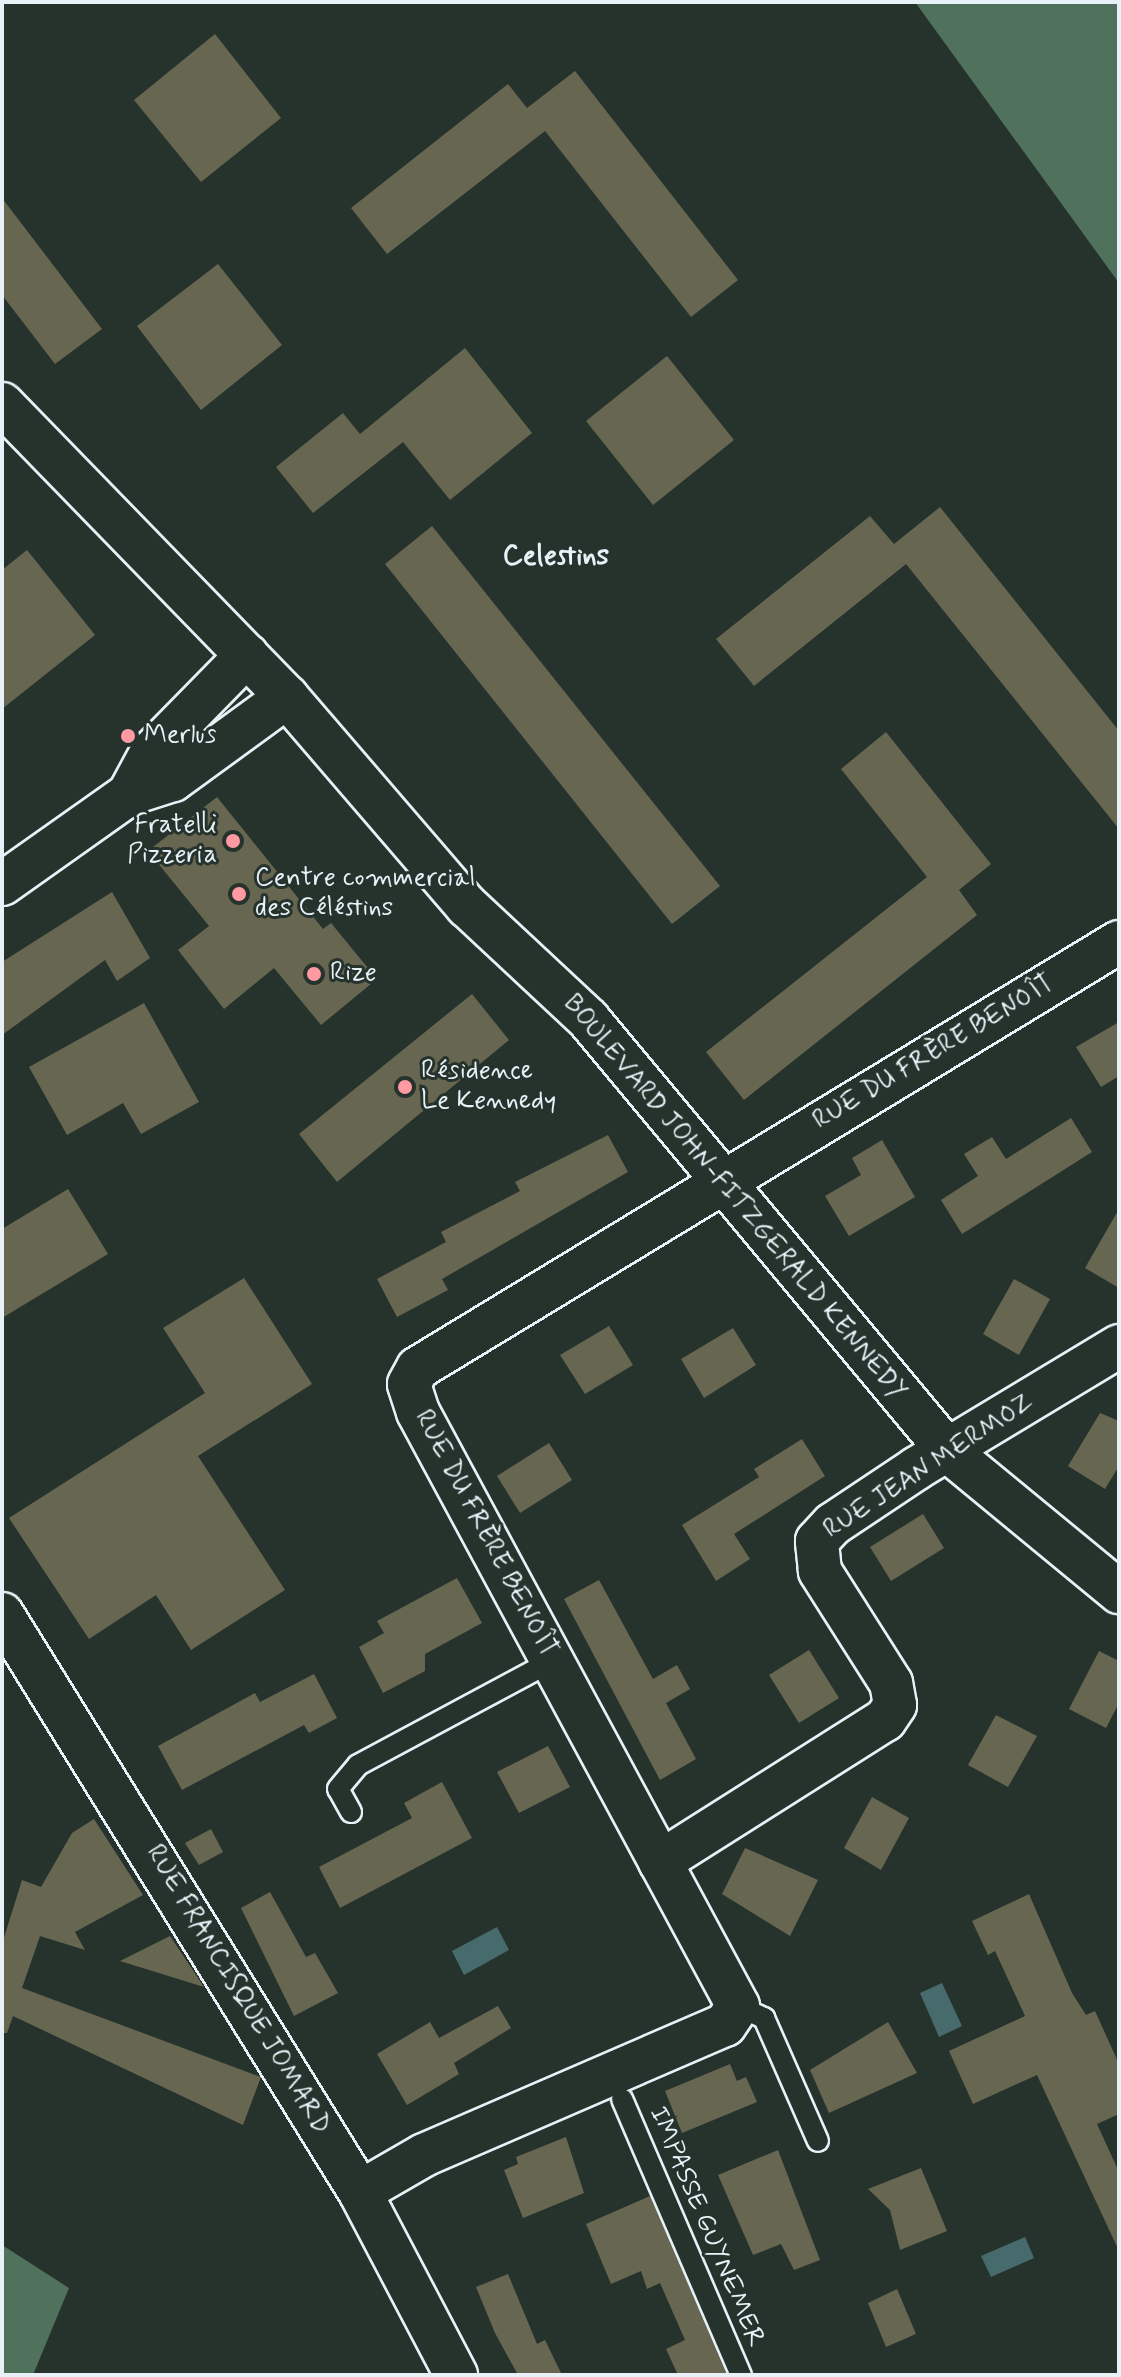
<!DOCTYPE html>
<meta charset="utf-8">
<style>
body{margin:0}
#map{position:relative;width:1121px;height:2377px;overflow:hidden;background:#26332d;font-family:Mynerve,sans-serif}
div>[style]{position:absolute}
.green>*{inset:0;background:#50715b}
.water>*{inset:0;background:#476b6c}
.building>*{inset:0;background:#676651}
.roads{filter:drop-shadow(2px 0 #e8f1f8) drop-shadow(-2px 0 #e8f1f8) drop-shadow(0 2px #e8f1f8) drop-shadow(0 -2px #e8f1f8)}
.service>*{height:20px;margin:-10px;padding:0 10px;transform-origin:10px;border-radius:10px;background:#26332d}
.minor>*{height:42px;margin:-21px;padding:0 21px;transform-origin:21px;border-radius:21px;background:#26332d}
.dots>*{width:22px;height:22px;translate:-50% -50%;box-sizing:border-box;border:4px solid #26332d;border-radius:50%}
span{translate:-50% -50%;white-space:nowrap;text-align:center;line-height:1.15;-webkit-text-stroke:6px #26332d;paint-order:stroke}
.poi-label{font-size:26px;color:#e8f1f8}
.left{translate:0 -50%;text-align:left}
.right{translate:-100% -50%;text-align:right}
.street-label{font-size:26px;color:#e8f1f8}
.neighbourhood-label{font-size:28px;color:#e8f1f8;font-weight:700}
.frame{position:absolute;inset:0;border:4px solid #e8f1f8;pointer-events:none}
</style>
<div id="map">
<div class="green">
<i style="clip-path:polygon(915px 2px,1119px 2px,1119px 283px)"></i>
<i style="clip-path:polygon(2px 2245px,69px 2288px,33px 2375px,2px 2375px)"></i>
</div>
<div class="water">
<i style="clip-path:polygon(497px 1927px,509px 1950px,464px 1975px,452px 1951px)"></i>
<i style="clip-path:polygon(942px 1983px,962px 2026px,939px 2037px,920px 1993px)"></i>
<i style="clip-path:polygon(1025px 2237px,1034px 2258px,991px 2277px,981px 2256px)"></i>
</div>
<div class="building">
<i style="clip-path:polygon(215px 34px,281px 118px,201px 182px,134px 100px)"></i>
<i style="clip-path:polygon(575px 71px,738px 280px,691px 317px,545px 131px,387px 254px,351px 208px,508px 84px,527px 108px)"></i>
<i style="clip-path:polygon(2px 198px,102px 329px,55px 364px,2px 295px)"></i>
<i style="clip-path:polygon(218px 264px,282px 345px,201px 410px,137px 326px)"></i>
<i style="clip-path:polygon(465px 348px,532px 433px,450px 500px,403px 442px,313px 513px,276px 467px,343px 413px,360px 434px)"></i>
<i style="clip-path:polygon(667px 356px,734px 440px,653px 505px,586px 421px)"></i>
<i style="clip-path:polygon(940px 507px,1119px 731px,1119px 829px,906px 564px,754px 686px,716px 639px,870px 516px,894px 544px)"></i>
<i style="clip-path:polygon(432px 526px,720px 886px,672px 924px,385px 564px)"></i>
<i style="clip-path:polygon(27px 550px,95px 635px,2px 709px,2px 570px)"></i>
<i style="clip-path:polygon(886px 732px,991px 864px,959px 890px,977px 915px,744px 1100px,706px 1052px,927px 877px,841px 769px)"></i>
<i style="clip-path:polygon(217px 797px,323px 929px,331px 923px,377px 979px,321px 1025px,274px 968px,224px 1009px,178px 950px,209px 926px,148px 851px)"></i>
<i style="clip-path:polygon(112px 892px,150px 958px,117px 981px,105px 960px,2px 1035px,2px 962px)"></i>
<i style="clip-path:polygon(472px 994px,509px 1040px,337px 1182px,299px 1134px)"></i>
<i style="clip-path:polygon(144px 1003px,199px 1102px,141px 1134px,123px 1103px,67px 1135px,29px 1067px)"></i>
<i style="clip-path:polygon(1119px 1022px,1119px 1076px,1101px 1087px,1076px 1047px)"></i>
<i style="clip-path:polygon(1071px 1118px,1092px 1152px,962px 1234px,941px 1200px,978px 1176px,964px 1154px,992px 1137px,1006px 1159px)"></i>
<i style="clip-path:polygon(608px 1135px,628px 1172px,442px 1279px,448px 1290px,397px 1317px,377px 1279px,446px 1242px,441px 1232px,520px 1191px,515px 1182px)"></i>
<i style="clip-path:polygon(882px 1140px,915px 1197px,849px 1236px,825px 1196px,861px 1175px,852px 1158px)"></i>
<i style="clip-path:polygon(68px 1189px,108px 1254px,2px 1318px,2px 1229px)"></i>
<i style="clip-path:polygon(1119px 1209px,1119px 1288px,1085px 1268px)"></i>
<i style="clip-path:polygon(244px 1278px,312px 1384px,198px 1456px,285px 1590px,191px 1650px,156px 1595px,89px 1639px,9px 1518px,205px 1393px,163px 1328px)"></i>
<i style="clip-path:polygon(1014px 1279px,1050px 1299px,1019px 1355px,983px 1334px)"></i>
<i style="clip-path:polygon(609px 1326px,633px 1365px,585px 1394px,560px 1355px)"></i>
<i style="clip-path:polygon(733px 1328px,756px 1365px,704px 1398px,681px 1359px)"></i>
<i style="clip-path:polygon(1100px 1413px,1119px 1421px,1119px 1466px,1105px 1489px,1068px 1466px)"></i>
<i style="clip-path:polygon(802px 1439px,825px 1476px,734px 1534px,750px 1559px,716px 1581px,682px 1525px,759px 1477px,754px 1469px)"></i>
<i style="clip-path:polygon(549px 1443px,572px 1480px,520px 1513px,497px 1476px)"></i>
<i style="clip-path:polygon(923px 1514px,944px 1548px,891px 1581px,870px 1547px)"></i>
<i style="clip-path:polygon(457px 1578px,482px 1623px,425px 1654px,425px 1671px,383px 1693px,359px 1647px,384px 1633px,377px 1621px)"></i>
<i style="clip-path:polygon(599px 1580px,653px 1679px,677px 1665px,690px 1689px,666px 1703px,696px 1759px,660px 1780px,564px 1599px)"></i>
<i style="clip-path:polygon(809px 1650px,839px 1698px,799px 1723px,769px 1675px)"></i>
<i style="clip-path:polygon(1099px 1651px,1119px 1661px,1119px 1703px,1106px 1728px,1069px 1709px)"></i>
<i style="clip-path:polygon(314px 1674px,337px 1718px,309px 1733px,304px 1725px,182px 1790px,158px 1746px,255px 1693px,260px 1702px)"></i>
<i style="clip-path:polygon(996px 1715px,1037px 1736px,1008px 1787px,968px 1765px)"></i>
<i style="clip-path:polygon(548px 1746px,570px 1787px,519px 1813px,497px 1772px)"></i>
<i style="clip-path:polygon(442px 1782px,472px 1838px,340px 1908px,319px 1867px,412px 1818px,404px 1803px)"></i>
<i style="clip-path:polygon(872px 1797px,909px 1818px,881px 1870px,844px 1848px)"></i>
<i style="clip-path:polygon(94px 1819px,143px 1895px,75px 1932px,85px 1950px,40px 1936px,22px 1988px,261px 2077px,243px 2125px,13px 2016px,7px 2033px,2px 2033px,2px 1944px,22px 1880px,41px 1887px,72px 1833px)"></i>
<i style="clip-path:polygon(211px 1829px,223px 1852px,199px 1865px,185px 1843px)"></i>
<i style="clip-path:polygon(745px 1848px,818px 1880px,790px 1936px,722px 1894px)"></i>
<i style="clip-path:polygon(270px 1892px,306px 1957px,315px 1953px,338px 1993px,294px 2016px,241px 1908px)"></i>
<i style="clip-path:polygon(1029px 1894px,1072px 1993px,1086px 2015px,1095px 2011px,1119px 2064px,1119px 2114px,1097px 2124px,1119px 2172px,1119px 2251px,1037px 2075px,973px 2104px,949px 2051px,1025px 2016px,995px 1951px,988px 1955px,972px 1921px)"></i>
<i style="clip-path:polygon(170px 1936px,204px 1987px,120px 1961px)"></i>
<i style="clip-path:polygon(498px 2006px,511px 2028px,454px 2063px,459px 2074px,407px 2105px,377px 2054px,430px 2022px,439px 2038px)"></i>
<i style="clip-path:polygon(888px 2022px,917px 2073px,829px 2113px,810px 2070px)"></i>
<i style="clip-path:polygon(730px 2064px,737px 2081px,746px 2077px,757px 2102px,682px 2133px,665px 2091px)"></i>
<i style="clip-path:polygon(566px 2137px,584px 2193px,523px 2218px,504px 2170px,518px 2164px,516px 2157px)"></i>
<i style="clip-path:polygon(778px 2150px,820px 2260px,794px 2270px,781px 2244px,753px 2255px,718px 2175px)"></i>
<i style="clip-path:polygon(921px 2168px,947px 2231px,900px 2250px,890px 2210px,868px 2189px)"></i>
<i style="clip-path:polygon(650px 2196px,727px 2375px,678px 2375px,666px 2349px,685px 2340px,660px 2283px,647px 2289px,641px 2271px,611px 2284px,586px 2224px)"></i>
<i style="clip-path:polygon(508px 2274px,537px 2344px,545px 2340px,562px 2375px,518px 2375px,495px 2333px,476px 2287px)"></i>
<i style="clip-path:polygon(897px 2289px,916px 2334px,886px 2347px,868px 2303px)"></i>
</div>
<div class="roads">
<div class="service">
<i style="left:351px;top:1812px;width:26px;rotate:-119deg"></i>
<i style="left:338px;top:1789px;width:31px;rotate:-50deg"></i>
<i style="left:358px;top:1765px;width:220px;rotate:-28.2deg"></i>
<i style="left:738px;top:2006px;width:29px;rotate:25deg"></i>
<i style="left:764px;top:2018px;width:134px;rotate:66.3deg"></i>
<i style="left:622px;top:2099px;width:301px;rotate:66.7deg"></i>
</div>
<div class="minor">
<i style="left:2px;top:404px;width:409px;rotate:45.8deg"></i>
<i style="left:287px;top:697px;width:276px;rotate:49.3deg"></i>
<i style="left:467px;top:906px;width:166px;rotate:43deg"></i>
<i style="left:588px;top:1019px;width:562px;rotate:50.19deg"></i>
<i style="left:948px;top:1451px;width:222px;rotate:39.5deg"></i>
<i style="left:129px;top:794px;width:47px;rotate:-61.8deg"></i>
<i style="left:151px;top:753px;width:137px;rotate:-45.6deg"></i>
<i style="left:2px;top:884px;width:156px;rotate:-35.3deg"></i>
<i style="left:129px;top:794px;width:46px;rotate:-17.7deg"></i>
<i style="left:173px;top:780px;width:141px;rotate:-36.1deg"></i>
<i style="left:2px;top:1614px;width:680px;rotate:58.23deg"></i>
<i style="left:360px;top:2192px;width:207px;rotate:62.3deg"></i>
<i style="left:660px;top:1862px;width:266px;rotate:-32.3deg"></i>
<i style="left:885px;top:1720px;width:18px;rotate:-56deg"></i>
<i style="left:895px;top:1705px;width:22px;rotate:-100deg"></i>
<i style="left:891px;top:1683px;width:133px;rotate:-122.4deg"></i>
<i style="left:820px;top:1571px;width:30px;rotate:-96deg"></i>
<i style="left:817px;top:1541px;width:23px;rotate:-47deg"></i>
<i style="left:833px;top:1524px;width:101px;rotate:-33.7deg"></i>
<i style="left:917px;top:1468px;width:236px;rotate:-31.1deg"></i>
<i style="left:360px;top:2192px;width:74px;rotate:-30deg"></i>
<i style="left:424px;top:2155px;width:328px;rotate:-23.4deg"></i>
<i style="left:725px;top:2025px;width:23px;rotate:-56deg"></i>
<i style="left:738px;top:2006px;width:675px;rotate:-118.31deg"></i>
<i style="left:418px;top:1412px;width:29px;rotate:-108deg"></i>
<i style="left:409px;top:1384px;width:18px;rotate:-61deg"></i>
<i style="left:418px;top:1368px;width:820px;rotate:-31.29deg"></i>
</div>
</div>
<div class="dots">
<i style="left:128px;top:736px;background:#ff9aa2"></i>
<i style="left:233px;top:841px;background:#ff9aa2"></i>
<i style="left:239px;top:894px;background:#ff9aa2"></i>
<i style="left:314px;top:974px;background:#ff9aa2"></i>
<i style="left:405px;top:1087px;background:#ff9aa2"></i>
</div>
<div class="poi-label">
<span class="left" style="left:144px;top:736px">Merlus</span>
<span class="right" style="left:217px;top:841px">Fratelli<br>Pizzeria</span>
<span class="left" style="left:255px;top:894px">Centre commercial<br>des Céléstins</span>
<span class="left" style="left:330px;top:974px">Rize</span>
<span class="left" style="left:421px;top:1087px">Résidence<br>Le Kennedy</span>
</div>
<div class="street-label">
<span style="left:934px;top:1053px;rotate:-31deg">RUE DU FRÈRE BENOÎT</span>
<span style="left:734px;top:1198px;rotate:50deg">BOULEVARD JOHN-FITZGERALD KENNEDY</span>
<span style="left:929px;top:1467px;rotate:-33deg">RUE JEAN MERMOZ</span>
<span style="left:485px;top:1534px;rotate:62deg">RUE DU FRÈRE BENOÎT</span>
<span style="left:237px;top:1990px;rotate:59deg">RUE FRANCISQUE JOMARD</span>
<span style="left:706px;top:2227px;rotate:67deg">IMPASSE GUYNEMER</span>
</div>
<div class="neighbourhood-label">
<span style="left:556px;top:557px">Celestins</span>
</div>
<div class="frame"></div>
</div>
